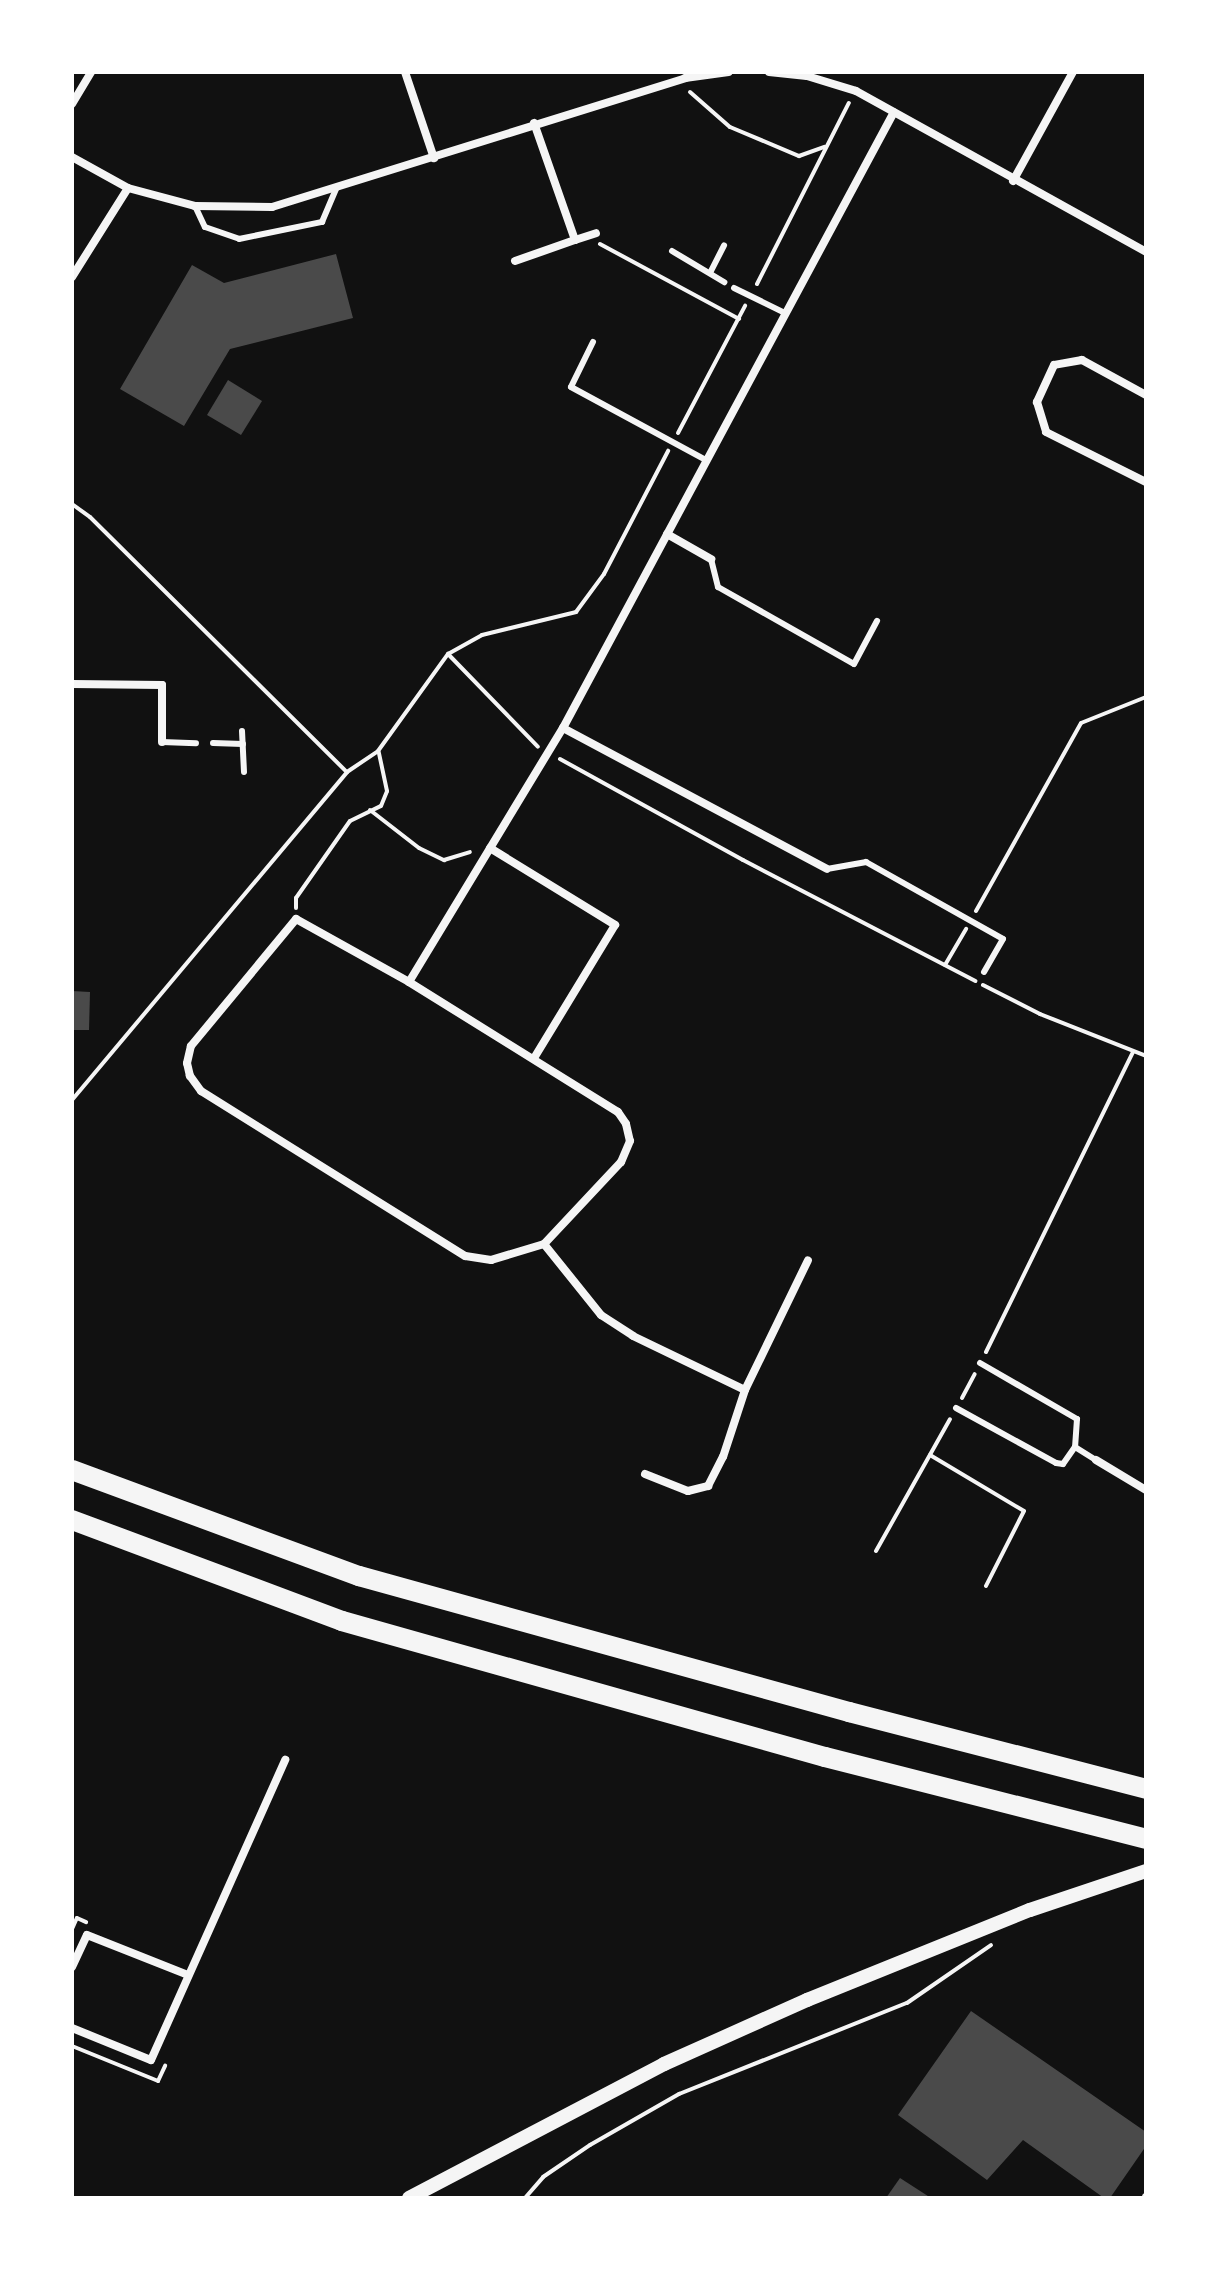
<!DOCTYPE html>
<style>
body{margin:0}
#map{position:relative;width:1218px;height:2270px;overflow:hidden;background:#111;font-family:"PT Sans Narrow",sans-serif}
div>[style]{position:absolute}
.building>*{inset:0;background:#4a4a4a}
.path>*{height:4px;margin:-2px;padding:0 2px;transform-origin:2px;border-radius:2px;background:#f5f5f5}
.service>*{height:6px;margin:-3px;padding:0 3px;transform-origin:3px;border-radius:3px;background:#f5f5f5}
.minor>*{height:8px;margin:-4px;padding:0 4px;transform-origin:4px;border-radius:4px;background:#f5f5f5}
.tertiary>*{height:14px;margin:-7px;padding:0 7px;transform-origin:7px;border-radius:7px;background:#f5f5f5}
.trunk>*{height:20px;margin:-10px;padding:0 10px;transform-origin:10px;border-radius:10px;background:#f5f5f5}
span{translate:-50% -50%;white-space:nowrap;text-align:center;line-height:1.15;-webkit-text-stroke:6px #fff;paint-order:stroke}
.frame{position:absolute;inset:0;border:74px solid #fff;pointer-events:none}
</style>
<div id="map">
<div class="building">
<i style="clip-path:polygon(336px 254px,353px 318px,230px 349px,184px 426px,120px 389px,192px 265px,224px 283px)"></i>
<i style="clip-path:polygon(228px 380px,262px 401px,241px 435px,207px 415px)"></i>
<i style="clip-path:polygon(72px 991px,90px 992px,89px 1030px,72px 1030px)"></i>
<i style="clip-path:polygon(971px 2011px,1146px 2132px,1146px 2146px,1110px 2198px,1104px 2198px,1023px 2140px,987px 2180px,898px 2115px)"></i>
<i style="clip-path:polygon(900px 2178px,931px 2198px,886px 2198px)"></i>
</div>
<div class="path">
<i style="left:690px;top:92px;width:53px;rotate:41.2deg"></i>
<i style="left:730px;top:127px;width:75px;rotate:22.8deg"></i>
<i style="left:799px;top:156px;width:27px;rotate:-20deg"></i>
<i style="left:600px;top:244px;width:158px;rotate:28.3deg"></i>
<i style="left:757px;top:284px;width:203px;rotate:-63.1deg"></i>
<i style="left:678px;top:433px;width:144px;rotate:-62.2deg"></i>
<i style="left:72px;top:504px;width:22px;rotate:36deg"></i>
<i style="left:90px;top:517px;width:362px;rotate:44.8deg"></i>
<i style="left:448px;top:654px;width:129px;rotate:45.9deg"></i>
<i style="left:560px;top:759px;width:209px;rotate:28.9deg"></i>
<i style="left:743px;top:860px;width:262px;rotate:27.5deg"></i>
<i style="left:370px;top:810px;width:62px;rotate:37.8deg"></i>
<i style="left:419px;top:848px;width:28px;rotate:26deg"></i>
<i style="left:444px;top:860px;width:27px;rotate:-17deg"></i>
<i style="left:296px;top:908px;width:10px;rotate:-90deg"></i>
<i style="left:296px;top:898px;width:94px;rotate:-55deg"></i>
<i style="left:350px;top:821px;width:34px;rotate:-26deg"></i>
<i style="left:381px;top:806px;width:16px;rotate:-68deg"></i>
<i style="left:387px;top:791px;width:40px;rotate:-102deg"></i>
<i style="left:976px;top:911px;width:215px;rotate:-60.8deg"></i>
<i style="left:1081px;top:723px;width:70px;rotate:-21.8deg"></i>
<i style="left:945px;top:965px;width:42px;rotate:-59.7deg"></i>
<i style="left:983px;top:985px;width:64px;rotate:27deg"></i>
<i style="left:1040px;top:1014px;width:114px;rotate:21.6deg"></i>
<i style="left:72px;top:1100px;width:428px;rotate:-50deg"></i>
<i style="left:347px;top:772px;width:37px;rotate:-34deg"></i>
<i style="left:378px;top:751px;width:120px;rotate:-54.2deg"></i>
<i style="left:448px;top:654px;width:39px;rotate:-29deg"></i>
<i style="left:482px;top:635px;width:97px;rotate:-13.7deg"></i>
<i style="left:576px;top:612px;width:47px;rotate:-53.6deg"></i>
<i style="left:604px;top:574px;width:139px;rotate:-62.5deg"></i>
<i style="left:986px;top:1352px;width:334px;rotate:-63.9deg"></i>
<i style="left:962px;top:1398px;width:27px;rotate:-62deg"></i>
<i style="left:930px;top:1455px;width:109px;rotate:30.8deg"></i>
<i style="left:1024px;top:1511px;width:84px;rotate:116.9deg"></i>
<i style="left:876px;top:1551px;width:151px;rotate:-60.7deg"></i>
<i style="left:72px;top:1929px;width:12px;rotate:-66deg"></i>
<i style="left:77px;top:1918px;width:10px;rotate:24deg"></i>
<i style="left:72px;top:2046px;width:93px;rotate:22.1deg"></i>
<i style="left:158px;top:2081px;width:17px;rotate:-65deg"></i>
<i style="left:525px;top:2198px;width:28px;rotate:-49deg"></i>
<i style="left:543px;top:2177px;width:57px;rotate:-34.2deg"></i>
<i style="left:590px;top:2145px;width:103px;rotate:-29.8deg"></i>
<i style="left:679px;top:2094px;width:245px;rotate:-21.8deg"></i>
<i style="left:907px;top:2003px;width:102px;rotate:-34.6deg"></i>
</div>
<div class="service">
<i style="left:195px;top:206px;width:23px;rotate:65deg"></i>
<i style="left:205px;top:227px;width:36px;rotate:19deg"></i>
<i style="left:239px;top:239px;width:85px;rotate:-11.6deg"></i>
<i style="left:322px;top:222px;width:38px;rotate:-67deg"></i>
<i style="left:672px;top:251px;width:61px;rotate:30.8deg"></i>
<i style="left:710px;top:273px;width:31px;rotate:-63deg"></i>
<i style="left:734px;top:288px;width:57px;rotate:26.1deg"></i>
<i style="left:593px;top:342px;width:50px;rotate:116.1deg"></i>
<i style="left:571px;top:387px;width:153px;rotate:28.4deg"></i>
<i style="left:711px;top:559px;width:29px;rotate:76deg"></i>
<i style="left:718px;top:587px;width:156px;rotate:29.5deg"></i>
<i style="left:854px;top:664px;width:49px;rotate:-61.9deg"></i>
<i style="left:242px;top:731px;width:41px;rotate:87.2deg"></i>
<i style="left:162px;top:742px;width:34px;rotate:2deg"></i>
<i style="left:213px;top:743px;width:30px;rotate:2deg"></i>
<i style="left:827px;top:869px;width:40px;rotate:-10deg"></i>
<i style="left:866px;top:862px;width:157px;rotate:29.3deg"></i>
<i style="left:1003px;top:939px;width:38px;rotate:120deg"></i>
<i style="left:980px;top:1363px;width:112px;rotate:30deg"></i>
<i style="left:1077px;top:1419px;width:28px;rotate:94deg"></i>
<i style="left:956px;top:1408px;width:114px;rotate:28.8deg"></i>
<i style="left:1056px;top:1463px;width:7px;rotate:8deg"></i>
<i style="left:1063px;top:1464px;width:21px;rotate:-55deg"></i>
<i style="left:1075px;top:1447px;width:25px;rotate:32deg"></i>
</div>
<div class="minor">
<i style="left:405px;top:72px;width:91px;rotate:71.4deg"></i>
<i style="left:769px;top:72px;width:38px;rotate:6deg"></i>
<i style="left:807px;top:76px;width:51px;rotate:17deg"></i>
<i style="left:856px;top:91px;width:332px;rotate:29deg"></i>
<i style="left:72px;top:104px;width:37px;rotate:-59deg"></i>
<i style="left:72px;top:157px;width:64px;rotate:29deg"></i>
<i style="left:128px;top:188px;width:69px;rotate:15deg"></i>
<i style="left:195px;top:206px;width:77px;rotate:0.7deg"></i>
<i style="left:272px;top:207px;width:433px;rotate:-17.3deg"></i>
<i style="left:685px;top:78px;width:44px;rotate:-7.8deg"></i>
<i style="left:1013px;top:181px;width:124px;rotate:-61.2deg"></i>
<i style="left:575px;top:240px;width:22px;rotate:-18deg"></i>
<i style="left:515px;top:261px;width:64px;rotate:-19.3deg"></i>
<i style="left:575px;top:240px;width:124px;rotate:-109.3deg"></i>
<i style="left:72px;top:277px;width:105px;rotate:-57.8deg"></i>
<i style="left:1146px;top:395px;width:73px;rotate:-151.3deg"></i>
<i style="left:1082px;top:360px;width:28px;rotate:170deg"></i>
<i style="left:1054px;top:365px;width:41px;rotate:114.7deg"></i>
<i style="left:1037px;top:402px;width:31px;rotate:73deg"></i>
<i style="left:1046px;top:432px;width:112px;rotate:26.6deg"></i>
<i style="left:667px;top:534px;width:51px;rotate:29.6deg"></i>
<i style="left:72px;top:684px;width:90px;rotate:0.6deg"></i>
<i style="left:162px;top:685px;width:57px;rotate:90deg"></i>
<i style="left:563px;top:728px;width:299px;rotate:28.1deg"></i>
<i style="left:490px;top:848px;width:147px;rotate:31.6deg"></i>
<i style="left:615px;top:925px;width:156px;rotate:121.3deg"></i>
<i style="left:296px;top:919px;width:129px;rotate:29.1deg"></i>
<i style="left:409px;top:982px;width:246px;rotate:31.9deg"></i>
<i style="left:618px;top:1112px;width:14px;rotate:56deg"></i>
<i style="left:626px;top:1124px;width:17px;rotate:77deg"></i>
<i style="left:630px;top:1141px;width:23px;rotate:113deg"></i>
<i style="left:621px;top:1162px;width:112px;rotate:133.2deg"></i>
<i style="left:544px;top:1244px;width:55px;rotate:163.2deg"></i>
<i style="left:491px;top:1260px;width:26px;rotate:-171deg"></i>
<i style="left:465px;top:1256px;width:311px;rotate:-148deg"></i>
<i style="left:201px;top:1091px;width:19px;rotate:-126deg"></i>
<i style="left:190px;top:1076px;width:13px;rotate:-103deg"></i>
<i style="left:187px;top:1063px;width:17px;rotate:-77deg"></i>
<i style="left:191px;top:1046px;width:165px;rotate:-50.4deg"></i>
<i style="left:409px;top:982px;width:297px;rotate:-58.8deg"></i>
<i style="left:563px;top:728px;width:699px;rotate:-61.75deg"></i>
<i style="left:544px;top:1244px;width:91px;rotate:51.2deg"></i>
<i style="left:601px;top:1315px;width:38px;rotate:33deg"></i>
<i style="left:633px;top:1336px;width:124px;rotate:25.7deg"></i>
<i style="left:1096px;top:1460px;width:58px;rotate:31deg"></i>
<i style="left:645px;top:1474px;width:46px;rotate:21.6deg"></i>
<i style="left:688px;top:1491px;width:21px;rotate:-14deg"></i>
<i style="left:708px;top:1486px;width:33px;rotate:-63deg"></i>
<i style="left:723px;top:1457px;width:71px;rotate:-71.8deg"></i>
<i style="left:745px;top:1390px;width:144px;rotate:-64.1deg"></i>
<i style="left:72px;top:1967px;width:35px;rotate:-65deg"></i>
<i style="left:87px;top:1935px;width:109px;rotate:21.6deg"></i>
<i style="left:72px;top:2028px;width:85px;rotate:22.1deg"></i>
<i style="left:151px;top:2060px;width:329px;rotate:-65.9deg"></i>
<i style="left:1146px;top:2198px;width:1px;rotate:-90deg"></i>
</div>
<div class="tertiary">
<i style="left:409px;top:2198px;width:288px;rotate:-27.7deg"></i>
<i style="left:664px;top:2064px;width:157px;rotate:-24.1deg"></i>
<i style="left:807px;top:2000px;width:240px;rotate:-22deg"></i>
<i style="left:1030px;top:1910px;width:122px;rotate:-18.6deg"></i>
</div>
<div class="trunk">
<i style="left:72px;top:1470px;width:306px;rotate:20.3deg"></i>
<i style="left:359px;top:1576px;width:509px;rotate:15.51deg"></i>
<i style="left:849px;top:1712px;width:307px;rotate:14.5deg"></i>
<i style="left:72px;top:1520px;width:288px;rotate:20.5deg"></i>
<i style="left:342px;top:1621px;width:502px;rotate:15.73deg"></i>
<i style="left:825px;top:1757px;width:331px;rotate:14.3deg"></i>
</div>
<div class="frame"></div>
</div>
